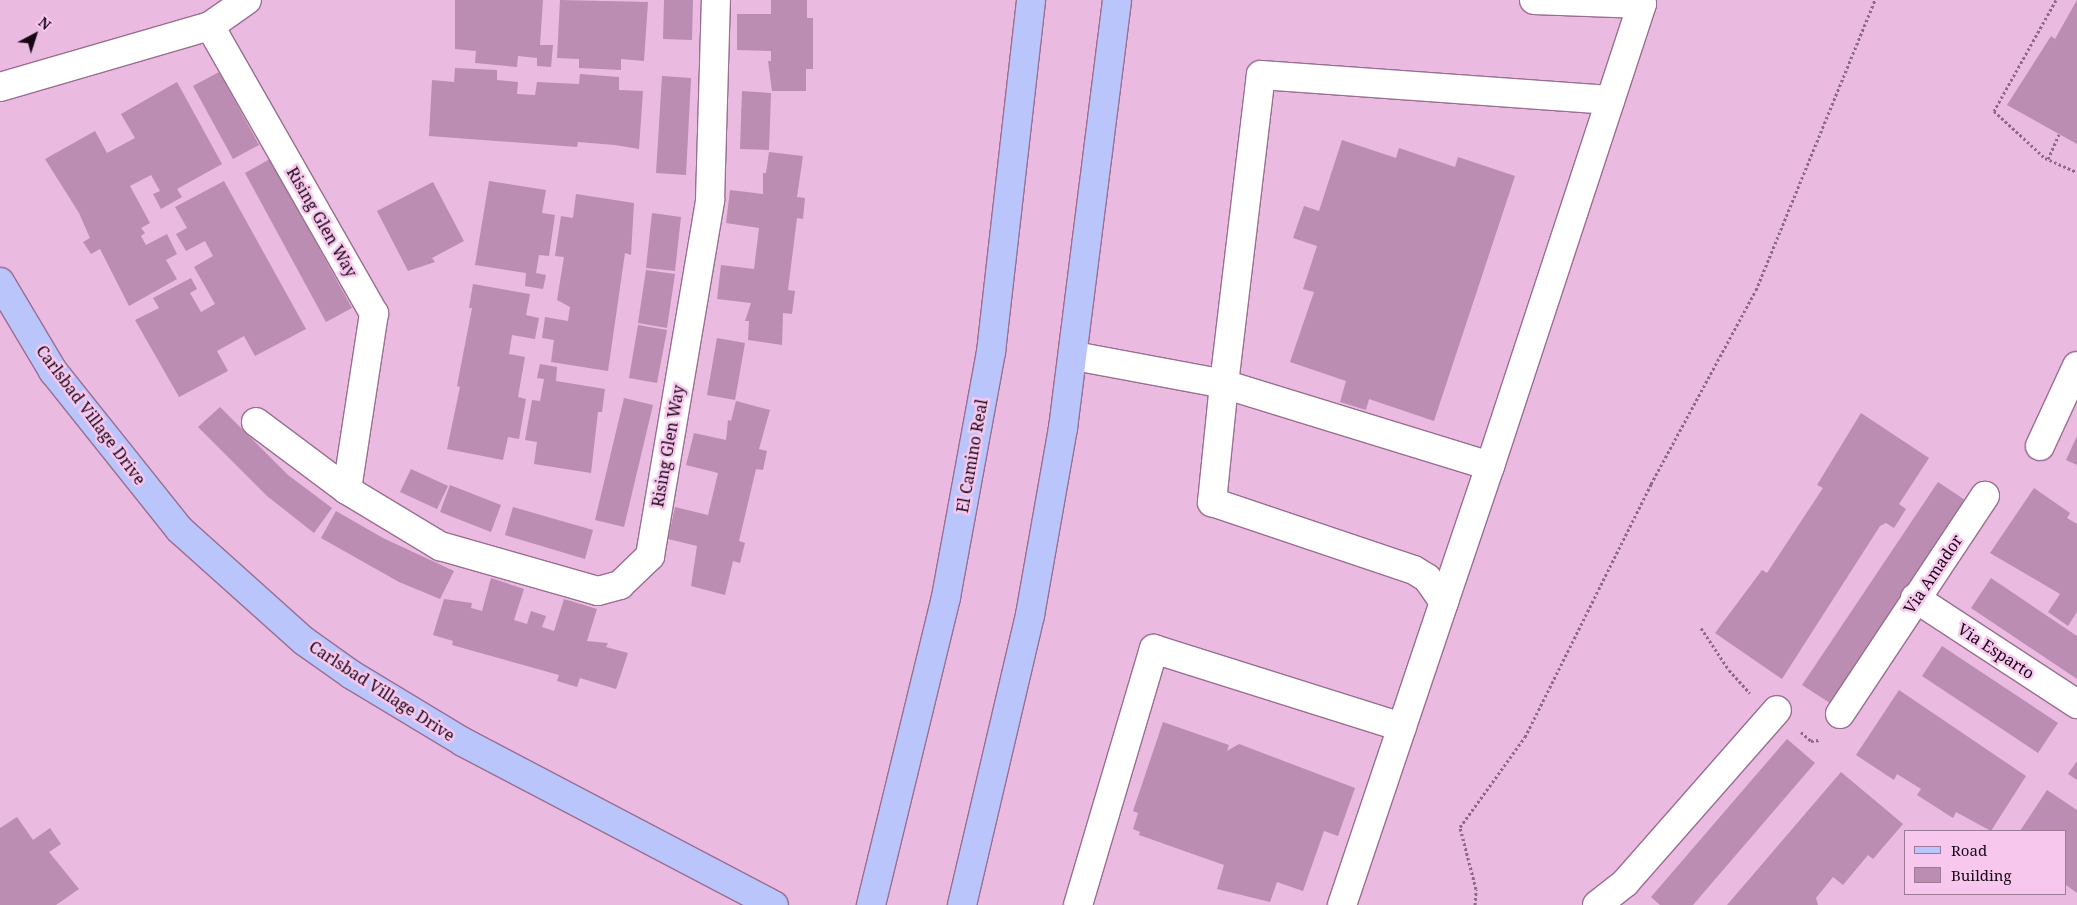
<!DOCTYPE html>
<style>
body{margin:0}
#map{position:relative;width:2077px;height:905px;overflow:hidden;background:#eabae0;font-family:"Noto Serif",serif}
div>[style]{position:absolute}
.building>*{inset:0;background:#bb8db2}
.path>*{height:3px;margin-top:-1.5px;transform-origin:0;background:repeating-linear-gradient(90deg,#8c6a85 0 2.5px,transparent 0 5px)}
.roads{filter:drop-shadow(1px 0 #9a6e91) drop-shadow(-1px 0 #9a6e91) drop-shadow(0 1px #9a6e91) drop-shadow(0 -1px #9a6e91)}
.minor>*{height:28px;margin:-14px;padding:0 14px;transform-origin:14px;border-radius:14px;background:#fff}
.major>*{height:28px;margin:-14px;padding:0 14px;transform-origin:14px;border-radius:14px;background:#bac5fb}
span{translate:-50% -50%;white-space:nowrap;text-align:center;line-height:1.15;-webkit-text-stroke:5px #f8c7ed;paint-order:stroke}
.street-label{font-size:16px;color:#160613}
.legend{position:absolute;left:1904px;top:830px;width:162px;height:65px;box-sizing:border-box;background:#f8c7ed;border:1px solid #9e7a96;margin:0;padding:6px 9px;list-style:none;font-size:15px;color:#160613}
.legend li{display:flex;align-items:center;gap:10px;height:25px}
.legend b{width:25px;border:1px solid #9e7a96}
.north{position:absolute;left:10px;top:10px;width:50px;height:50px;-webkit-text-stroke:4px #f8c7ed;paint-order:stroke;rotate:40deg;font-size:14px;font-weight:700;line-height:20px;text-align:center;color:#160613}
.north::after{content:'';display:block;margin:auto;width:18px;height:22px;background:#160613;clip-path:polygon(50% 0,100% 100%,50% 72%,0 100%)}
</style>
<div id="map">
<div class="building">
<i style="clip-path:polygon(455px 0,543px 0,540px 45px,553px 45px,551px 67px,537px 66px,537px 58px,518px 56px,517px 67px,475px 63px,476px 51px,455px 49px)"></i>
<i style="clip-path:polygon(560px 0,648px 2px,644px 61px,621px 59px,621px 70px,579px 68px,579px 59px,557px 58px)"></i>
<i style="clip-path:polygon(664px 0,693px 0,692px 40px,663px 39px)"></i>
<i style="clip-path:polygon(771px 0,807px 0,807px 18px,813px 18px,813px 69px,806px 69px,806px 91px,772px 91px,768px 61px,771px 61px,771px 51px,737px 50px,737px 14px,771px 14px)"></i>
<i style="clip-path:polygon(2077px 0,2077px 144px,2007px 105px,2051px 36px,2055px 39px)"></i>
<i style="clip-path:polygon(455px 68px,497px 70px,497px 80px,518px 82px,517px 94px,535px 95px,537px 82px,579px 84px,580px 74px,619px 77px,619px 90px,643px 91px,639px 149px,615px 145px,578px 142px,577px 147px,429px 136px,432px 80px,454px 82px)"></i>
<i style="clip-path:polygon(219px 72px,259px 145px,233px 159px,193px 86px)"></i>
<i style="clip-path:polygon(662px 76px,691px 78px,686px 175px,656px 173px)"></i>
<i style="clip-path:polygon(177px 82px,222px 164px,177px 189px,182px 197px,161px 209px,153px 194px,160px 191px,151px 175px,130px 186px,150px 223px,141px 228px,145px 233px,141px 236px,146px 245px,167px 234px,177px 254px,166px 260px,177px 279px,129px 306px,100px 249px,91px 254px,83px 242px,90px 238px,79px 213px,45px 159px,95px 131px,107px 153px,135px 138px,121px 114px)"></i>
<i style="clip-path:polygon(742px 91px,771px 93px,769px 150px,740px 149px)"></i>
<i style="clip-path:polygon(1342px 140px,1396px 158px,1399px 148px,1455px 167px,1458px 157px,1515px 176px,1434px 421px,1369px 399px,1366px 410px,1340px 402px,1346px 381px,1290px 362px,1314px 292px,1303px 289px,1317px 246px,1293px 238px,1304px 206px,1319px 211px)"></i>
<i style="clip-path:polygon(769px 152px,803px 156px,797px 197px,805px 198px,803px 219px,797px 218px,788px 290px,795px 291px,792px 314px,783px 313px,782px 345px,748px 340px,749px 321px,745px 321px,751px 303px,717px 299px,721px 265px,754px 269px,759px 228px,726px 223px,730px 190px,763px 194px,763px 173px,766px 173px)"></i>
<i style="clip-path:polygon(270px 159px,352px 308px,326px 322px,245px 173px)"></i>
<i style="clip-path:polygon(224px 181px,306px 329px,255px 356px,244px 336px,217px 351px,228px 371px,179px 397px,135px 320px,159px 308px,153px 298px,191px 278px,197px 289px,190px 293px,201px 312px,215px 304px,194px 267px,213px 256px,205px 241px,186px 251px,176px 234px,187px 228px,175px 207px)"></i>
<i style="clip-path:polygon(489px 181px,546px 190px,542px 213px,555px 215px,549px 256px,539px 255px,536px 273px,546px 275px,543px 289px,525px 286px,526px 273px,475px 265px)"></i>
<i style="clip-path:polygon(433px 182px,464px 241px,432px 258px,435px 262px,408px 271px,377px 211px)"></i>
<i style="clip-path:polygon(576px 194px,634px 203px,631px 255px,625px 253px,608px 371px,551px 362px,554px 340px,542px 338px,545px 317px,568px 321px,570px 307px,557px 300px,564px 257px,555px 256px,561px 216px,573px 218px)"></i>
<i style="clip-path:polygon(652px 213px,681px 217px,675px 271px,646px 268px)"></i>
<i style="clip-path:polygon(646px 270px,675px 274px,667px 328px,638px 323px)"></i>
<i style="clip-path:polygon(473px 284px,530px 294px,526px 315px,539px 318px,535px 339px,512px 335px,509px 354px,525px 357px,518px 397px,526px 399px,519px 439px,508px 437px,503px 460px,447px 449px,460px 387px,457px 386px,472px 308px,469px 308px)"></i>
<i style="clip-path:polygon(638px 325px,667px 330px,657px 383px,629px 378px)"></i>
<i style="clip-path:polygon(717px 338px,745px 343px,735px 400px,707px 395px)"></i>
<i style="clip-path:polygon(540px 364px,557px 367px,556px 381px,605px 389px,602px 412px,598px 412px,591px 473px,534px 464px,537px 442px,525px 440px,532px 400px,540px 401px,544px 379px,537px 378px)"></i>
<i style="clip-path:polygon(624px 398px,653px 405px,624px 527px,595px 520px)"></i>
<i style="clip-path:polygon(736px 401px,770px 410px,759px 449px,767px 451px,763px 470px,756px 469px,739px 541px,745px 543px,740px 563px,733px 561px,725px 595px,691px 586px,697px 546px,668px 539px,675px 507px,708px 515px,718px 473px,686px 465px,694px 433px,726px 440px,728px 420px,731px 421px)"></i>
<i style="clip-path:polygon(220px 407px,288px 475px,332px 508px,314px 533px,267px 496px,198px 427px)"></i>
<i style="clip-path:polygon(1861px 413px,1929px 458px,1899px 504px,1906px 509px,1894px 528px,1886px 523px,1880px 526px,1782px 679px,1715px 633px,1762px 570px,1767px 573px,1823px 488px,1817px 485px)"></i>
<i style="clip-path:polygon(2077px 436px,2077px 465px,2066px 460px)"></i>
<i style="clip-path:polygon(411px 469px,448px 486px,437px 509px,400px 492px)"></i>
<i style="clip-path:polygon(1938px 482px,1968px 502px,1833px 705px,1802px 685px)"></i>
<i style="clip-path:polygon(450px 485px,501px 505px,491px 532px,440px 512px)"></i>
<i style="clip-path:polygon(2034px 488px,2070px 513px,2067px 518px,2077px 524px,2077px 612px,2068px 626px,2048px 612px,2060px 594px,1990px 553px)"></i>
<i style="clip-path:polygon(513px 507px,593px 530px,585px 559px,505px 535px)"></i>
<i style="clip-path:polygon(336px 511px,383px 538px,454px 571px,440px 599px,399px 582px,321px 538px)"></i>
<i style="clip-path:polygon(491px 578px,524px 589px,514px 620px,527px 624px,531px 611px,546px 616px,542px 627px,554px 631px,564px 599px,597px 609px,587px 641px,608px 643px,606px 647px,628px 653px,616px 689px,580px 678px,577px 687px,557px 681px,559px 675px,452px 645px,453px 641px,433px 635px,444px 599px,472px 603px,471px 608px,482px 611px)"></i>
<i style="clip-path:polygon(1991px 578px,2077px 636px,2077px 679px,1971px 608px)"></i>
<i style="clip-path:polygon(1942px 646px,2058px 723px,2038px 753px,1922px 676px)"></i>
<i style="clip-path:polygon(1899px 690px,2026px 776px,1991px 831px,1956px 812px,1953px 818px,1917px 795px,1921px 789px,1897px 774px,1894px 780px,1856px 755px)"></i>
<i style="clip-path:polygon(1163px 722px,1229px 745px,1227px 751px,1239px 744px,1355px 788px,1338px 836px,1324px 831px,1303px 891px,1277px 882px,1270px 902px,1217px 889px,1224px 865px,1139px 835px,1140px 832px,1133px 829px,1138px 813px,1133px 811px)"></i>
<i style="clip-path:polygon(1787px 739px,1815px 763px,1693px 905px,1660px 905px,1651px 897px)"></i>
<i style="clip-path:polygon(2077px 761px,2077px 780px,2068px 774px)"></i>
<i style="clip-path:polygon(1841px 772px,1903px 824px,1873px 859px,1868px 855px,1843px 885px,1833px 877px,1816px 898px,1818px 905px,1727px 905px)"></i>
<i style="clip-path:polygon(2047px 790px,2077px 810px,2077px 893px,2066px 885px,2066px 831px,2020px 831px)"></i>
<i style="clip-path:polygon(17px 817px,33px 840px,50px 828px,61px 844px,49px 852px,79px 889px,56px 905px,0 905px,0 828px)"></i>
</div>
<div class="path">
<i style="left:2056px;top:0;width:127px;rotate:119.2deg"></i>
<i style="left:1994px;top:111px;width:69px;rotate:42.7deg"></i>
<i style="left:2045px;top:158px;width:35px;rotate:24deg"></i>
<i style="left:2048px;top:159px;width:27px;rotate:-66deg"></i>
<i style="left:1701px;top:628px;width:50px;rotate:56.3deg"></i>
<i style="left:1729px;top:670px;width:31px;rotate:48deg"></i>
<i style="left:1801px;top:732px;width:13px;rotate:42deg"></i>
<i style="left:1811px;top:741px;width:8px;rotate:-7deg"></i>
<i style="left:1475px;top:905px;width:16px;rotate:-86deg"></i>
<i style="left:1476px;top:889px;width:64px;rotate:-104.5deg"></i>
<i style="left:1460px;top:827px;width:111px;rotate:-54.2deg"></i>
<i style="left:1525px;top:737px;width:283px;rotate:-63.5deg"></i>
<i style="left:1651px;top:484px;width:221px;rotate:-61.6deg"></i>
<i style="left:1756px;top:290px;width:313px;rotate:-67.7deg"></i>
</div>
<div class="roads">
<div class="minor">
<i style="left:1534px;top:0;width:108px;rotate:2.1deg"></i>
<i style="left:1642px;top:4px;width:486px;rotate:108.2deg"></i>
<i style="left:1490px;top:466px;width:278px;rotate:-162.9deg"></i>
<i style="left:1224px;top:384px;width:311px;rotate:-83.2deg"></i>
<i style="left:1261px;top:75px;width:350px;rotate:4.1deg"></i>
<i style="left:210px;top:26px;width:45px;rotate:-35.1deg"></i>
<i style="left:0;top:87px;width:219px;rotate:-16.2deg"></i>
<i style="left:210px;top:26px;width:331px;rotate:60.3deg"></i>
<i style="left:374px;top:313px;width:179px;rotate:98.7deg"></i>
<i style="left:1075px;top:356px;width:152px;rotate:10.6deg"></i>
<i style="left:1224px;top:384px;width:119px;rotate:95.8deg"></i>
<i style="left:1212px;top:502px;width:213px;rotate:18.6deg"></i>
<i style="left:1414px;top:570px;width:15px;rotate:32deg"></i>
<i style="left:1427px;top:578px;width:29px;rotate:55deg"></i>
<i style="left:1444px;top:602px;width:320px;rotate:108.6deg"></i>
<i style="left:256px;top:422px;width:114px;rotate:36.8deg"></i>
<i style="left:347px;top:490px;width:109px;rotate:31.1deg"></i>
<i style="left:440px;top:546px;width:164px;rotate:15.9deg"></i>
<i style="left:598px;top:591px;width:23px;rotate:-15deg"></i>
<i style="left:620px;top:585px;width:42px;rotate:-44deg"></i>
<i style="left:650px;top:556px;width:361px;rotate:-80.4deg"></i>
<i style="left:710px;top:200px;width:200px;rotate:-88.3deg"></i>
<i style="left:2040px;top:446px;width:88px;rotate:-65.2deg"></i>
<i style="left:1915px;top:598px;width:194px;rotate:33.2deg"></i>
<i style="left:1444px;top:602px;width:144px;rotate:-71.3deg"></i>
<i style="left:1840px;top:714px;width:262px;rotate:-56.4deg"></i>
<i style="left:1078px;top:905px;width:267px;rotate:-73.5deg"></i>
<i style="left:1154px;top:649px;width:260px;rotate:17.5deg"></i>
<i style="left:1597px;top:905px;width:36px;rotate:-38deg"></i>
<i style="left:1625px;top:883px;width:230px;rotate:-48.7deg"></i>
</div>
<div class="major">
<i style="left:0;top:282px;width:104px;rotate:59.2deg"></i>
<i style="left:53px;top:371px;width:202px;rotate:51.4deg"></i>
<i style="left:179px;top:529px;width:168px;rotate:41.9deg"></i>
<i style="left:304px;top:641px;width:59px;rotate:35.3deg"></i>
<i style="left:352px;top:675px;width:130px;rotate:31.1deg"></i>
<i style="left:463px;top:742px;width:351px;rotate:27.7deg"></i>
<i style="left:871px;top:905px;width:317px;rotate:-76.3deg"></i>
<i style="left:946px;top:597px;width:249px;rotate:-79.6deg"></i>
<i style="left:991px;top:352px;width:354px;rotate:-83.5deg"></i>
<i style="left:962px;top:905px;width:298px;rotate:-76.8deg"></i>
<i style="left:1030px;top:615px;width:190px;rotate:-80deg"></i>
<i style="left:1063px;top:428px;width:431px;rotate:-82.8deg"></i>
</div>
</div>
<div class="street-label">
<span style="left:322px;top:222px;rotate:60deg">Rising Glen Way</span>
<span style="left:91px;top:415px;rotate:53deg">Carlsbad Village Drive</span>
<span style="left:668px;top:446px;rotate:-80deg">Rising Glen Way</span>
<span style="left:972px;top:456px;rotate:-80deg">El Camino Real</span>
<span style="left:1933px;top:574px;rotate:-56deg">Via Amador</span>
<span style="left:1996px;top:651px;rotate:33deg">Via Esparto</span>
<span style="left:382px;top:691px;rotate:33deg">Carlsbad Village Drive</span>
</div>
<ul class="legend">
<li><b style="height:6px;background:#bac5fb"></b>Road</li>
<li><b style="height:14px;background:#bb8db2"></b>Building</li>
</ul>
<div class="north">N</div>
</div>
